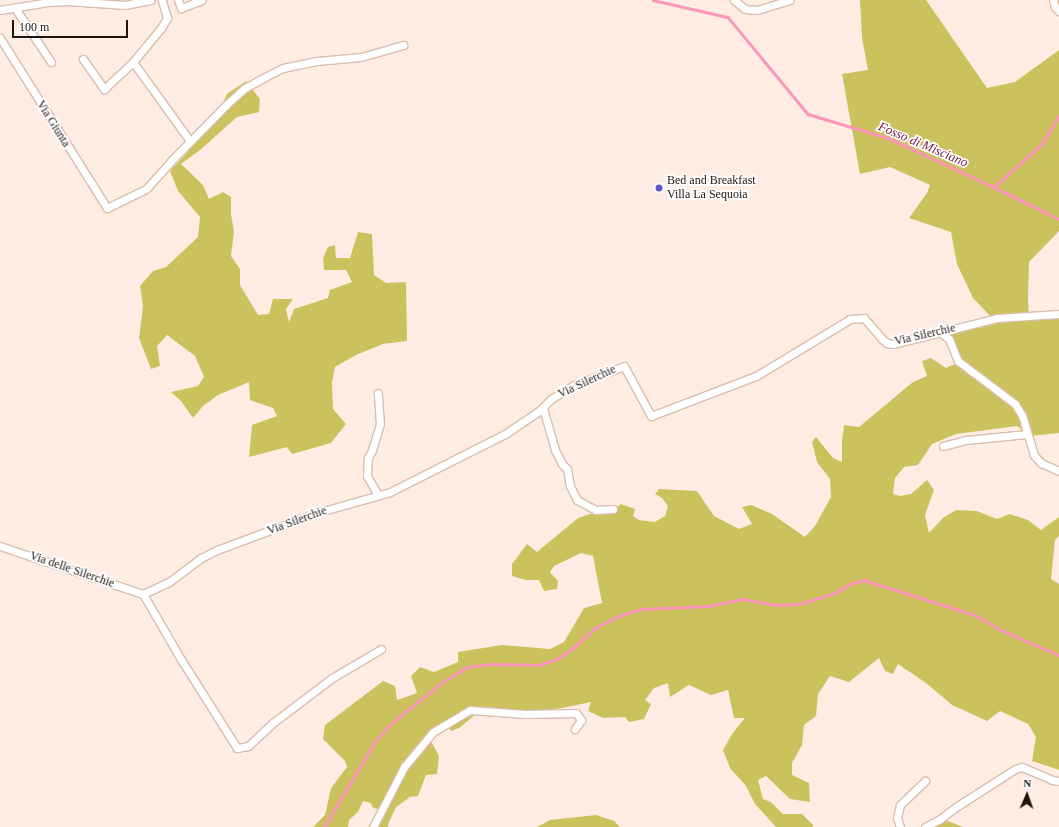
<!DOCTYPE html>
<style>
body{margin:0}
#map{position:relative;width:1059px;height:827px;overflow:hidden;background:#ffede3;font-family:"Times New Roman",serif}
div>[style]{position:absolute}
.green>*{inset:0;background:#ccc25d}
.stream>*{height:2.5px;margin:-1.25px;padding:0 1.25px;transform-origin:1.25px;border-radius:1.25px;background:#fb96b9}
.roads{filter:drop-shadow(1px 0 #d9bdad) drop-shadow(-1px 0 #d9bdad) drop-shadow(0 1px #d9bdad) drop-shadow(0 -1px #d9bdad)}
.minor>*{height:7px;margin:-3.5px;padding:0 3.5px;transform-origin:3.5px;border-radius:3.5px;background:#fff}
.dots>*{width:11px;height:11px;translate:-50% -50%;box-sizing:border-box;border:2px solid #fff;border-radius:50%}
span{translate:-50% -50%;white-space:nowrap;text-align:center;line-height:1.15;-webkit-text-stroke:3.5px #fff;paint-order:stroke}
.street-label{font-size:12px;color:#1f1510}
.poi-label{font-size:12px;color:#1f1510}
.left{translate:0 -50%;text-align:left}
.water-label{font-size:13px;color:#6e173e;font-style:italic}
.north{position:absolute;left:1007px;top:775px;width:40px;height:40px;-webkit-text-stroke:3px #fff;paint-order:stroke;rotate:2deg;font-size:11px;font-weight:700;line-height:16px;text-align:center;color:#1f1510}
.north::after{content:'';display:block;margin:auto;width:14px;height:18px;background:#1f1510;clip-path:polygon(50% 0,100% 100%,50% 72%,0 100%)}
.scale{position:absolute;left:12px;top:20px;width:116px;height:18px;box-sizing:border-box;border:2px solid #1f1510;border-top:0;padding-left:5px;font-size:12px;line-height:14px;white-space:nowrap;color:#1f1510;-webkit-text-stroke:3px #fff;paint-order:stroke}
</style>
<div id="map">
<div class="green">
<i style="clip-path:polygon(860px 0,926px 0,987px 88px,1015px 82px,1059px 50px,1059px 231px,1029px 262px,1028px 299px,1029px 317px,1059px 315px,1059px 433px,1030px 436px,1017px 426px,956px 434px,932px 444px,918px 465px,904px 467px,895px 478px,893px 494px,900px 496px,911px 494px,927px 480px,934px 490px,925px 515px,929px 533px,943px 518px,956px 510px,977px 511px,997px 519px,1010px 514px,1028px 520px,1041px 530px,1059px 517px,1059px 536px,1055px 540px,1051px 579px,1059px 584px,1059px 770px,1032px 761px,1036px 737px,1028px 724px,1000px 711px,987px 721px,952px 705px,926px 683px,898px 664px,893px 674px,885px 671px,879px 658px,849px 682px,830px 676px,818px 694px,816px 716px,804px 725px,802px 745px,792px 763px,792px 775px,809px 783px,810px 802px,790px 799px,766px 776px,758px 780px,763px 799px,771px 802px,783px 814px,802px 814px,813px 825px,813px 827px,776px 827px,755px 804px,746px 786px,730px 768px,723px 750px,732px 734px,745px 718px,734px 718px,728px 690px,711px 695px,689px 685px,670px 697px,668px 683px,654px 688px,645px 700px,651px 704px,644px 719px,629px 722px,625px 717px,603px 718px,588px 711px,591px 702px,562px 708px,496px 716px,475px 715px,459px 728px,451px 731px,444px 721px,428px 736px,439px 756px,437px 774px,426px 775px,418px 796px,410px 797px,396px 807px,389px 822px,388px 827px,368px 827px,379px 809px,373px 808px,371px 803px,363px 801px,358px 812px,349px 820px,348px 827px,313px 827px,325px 815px,331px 788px,347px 767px,345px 761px,323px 739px,325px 725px,383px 681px,395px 686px,397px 700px,417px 693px,411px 676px,420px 667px,434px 672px,458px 662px,458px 652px,502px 645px,550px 649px,564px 642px,584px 608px,602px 603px,593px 556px,581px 553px,554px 566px,550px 572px,558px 581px,557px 589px,544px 591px,539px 580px,526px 580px,512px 576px,512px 564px,527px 544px,537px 552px,578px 518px,590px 514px,611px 513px,621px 504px,635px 509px,633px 516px,639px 520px,655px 522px,665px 516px,668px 506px,662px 498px,655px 494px,659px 489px,697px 491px,714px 516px,739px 529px,752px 524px,742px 507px,751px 505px,772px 514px,805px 537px,815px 526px,831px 497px,830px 479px,817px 462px,812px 442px,816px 437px,833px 458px,842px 462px,842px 442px,844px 425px,859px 427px,913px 382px,927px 376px,922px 361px,931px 358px,946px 368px,961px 361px,950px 334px,993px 319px,973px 298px,957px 264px,951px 232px,909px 218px,927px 193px,930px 185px,890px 167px,860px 174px,842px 74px,868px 70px,862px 38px)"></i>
<i style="clip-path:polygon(246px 81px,260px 99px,259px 112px,237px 117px,200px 150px,181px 164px,203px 185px,209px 199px,223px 192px,231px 197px,231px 214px,234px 232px,231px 256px,240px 269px,240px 285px,258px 315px,269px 314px,273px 299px,293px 299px,286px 309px,289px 322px,294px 309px,328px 298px,330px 290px,352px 282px,346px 270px,324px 270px,323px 258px,328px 247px,335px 245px,336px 258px,350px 258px,358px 232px,372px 234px,374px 275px,386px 283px,406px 282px,407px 341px,383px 344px,356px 355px,335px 367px,332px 383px,333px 409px,346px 424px,331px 443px,292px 454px,287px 447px,249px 457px,252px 425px,277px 416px,273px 408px,250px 400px,249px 382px,218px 395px,203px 406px,193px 418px,181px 401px,171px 392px,198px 386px,204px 377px,195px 356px,167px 335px,157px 346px,160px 366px,151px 369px,139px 338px,143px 306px,140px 286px,153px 271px,166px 267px,198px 237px,200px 217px,178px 191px,170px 171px,215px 123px,227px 94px)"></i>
<i style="clip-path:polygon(596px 815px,614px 821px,620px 827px,537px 827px,550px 820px)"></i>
<i style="clip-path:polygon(948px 821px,963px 827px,922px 827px,924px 824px)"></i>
</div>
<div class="stream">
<i style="left:653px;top:0;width:77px;rotate:12.8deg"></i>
<i style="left:728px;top:17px;width:126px;rotate:50.5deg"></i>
<i style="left:808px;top:114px;width:84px;rotate:16.7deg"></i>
<i style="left:888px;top:138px;width:117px;rotate:24.8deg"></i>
<i style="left:994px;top:187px;width:64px;rotate:-41.9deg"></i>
<i style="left:1042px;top:144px;width:33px;rotate:-59deg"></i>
<i style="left:994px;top:187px;width:72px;rotate:26.2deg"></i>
<i style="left:324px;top:827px;width:101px;rotate:-59.1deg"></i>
<i style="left:376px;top:740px;width:26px;rotate:-47deg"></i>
<i style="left:394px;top:721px;width:63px;rotate:-38.5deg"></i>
<i style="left:443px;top:682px;width:28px;rotate:-32deg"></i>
<i style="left:467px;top:667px;width:23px;rotate:-7deg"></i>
<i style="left:490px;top:664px;width:49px;rotate:1.2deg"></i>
<i style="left:539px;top:665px;width:21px;rotate:-19deg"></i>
<i style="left:559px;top:658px;width:16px;rotate:-35deg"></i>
<i style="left:572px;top:649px;width:31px;rotate:-42deg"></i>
<i style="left:595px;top:628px;width:27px;rotate:-27deg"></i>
<i style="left:619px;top:616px;width:24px;rotate:-17deg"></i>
<i style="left:642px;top:609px;width:67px;rotate:-2.6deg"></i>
<i style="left:709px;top:606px;width:34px;rotate:-12deg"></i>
<i style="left:742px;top:599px;width:36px;rotate:10deg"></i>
<i style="left:777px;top:605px;width:22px;rotate:-3deg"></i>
<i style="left:799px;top:604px;width:38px;rotate:-17deg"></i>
<i style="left:835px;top:593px;width:17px;rotate:-31deg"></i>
<i style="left:850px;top:584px;width:15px;rotate:-16deg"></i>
<i style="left:864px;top:580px;width:116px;rotate:17.5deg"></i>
<i style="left:975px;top:615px;width:32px;rotate:30deg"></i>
<i style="left:1003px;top:631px;width:61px;rotate:23.2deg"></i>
</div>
<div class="roads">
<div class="minor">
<i style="left:178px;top:0;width:9px;rotate:69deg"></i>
<i style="left:181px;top:8px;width:22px;rotate:-21deg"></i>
<i style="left:734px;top:0;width:14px;rotate:39deg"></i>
<i style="left:745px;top:9px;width:12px;rotate:5deg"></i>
<i style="left:757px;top:10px;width:34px;rotate:-17deg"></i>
<i style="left:1053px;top:0;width:7px;rotate:74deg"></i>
<i style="left:1055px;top:7px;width:6px;rotate:45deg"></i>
<i style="left:15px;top:8px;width:65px;rotate:56.3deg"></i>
<i style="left:0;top:10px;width:50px;rotate:-9.3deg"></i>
<i style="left:49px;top:2px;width:18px;rotate:-3deg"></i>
<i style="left:67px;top:1px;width:58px;rotate:3.9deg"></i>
<i style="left:125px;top:5px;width:26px;rotate:-11deg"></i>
<i style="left:0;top:38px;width:201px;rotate:57.8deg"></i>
<i style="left:107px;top:208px;width:43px;rotate:-26deg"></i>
<i style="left:146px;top:189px;width:36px;rotate:-48deg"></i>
<i style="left:170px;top:162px;width:81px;rotate:-45.5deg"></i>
<i style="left:227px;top:104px;width:24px;rotate:-42deg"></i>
<i style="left:245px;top:88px;width:23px;rotate:-29deg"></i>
<i style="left:265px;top:77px;width:20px;rotate:-27deg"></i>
<i style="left:283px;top:68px;width:35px;rotate:-12deg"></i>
<i style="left:317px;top:61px;width:44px;rotate:-5.2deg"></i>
<i style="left:361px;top:57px;width:44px;rotate:-15.9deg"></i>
<i style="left:83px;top:59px;width:37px;rotate:55deg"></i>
<i style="left:104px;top:89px;width:40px;rotate:-43deg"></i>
<i style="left:133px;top:62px;width:44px;rotate:-50.5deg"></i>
<i style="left:161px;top:28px;width:12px;rotate:-59deg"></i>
<i style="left:167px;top:18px;width:19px;rotate:-106deg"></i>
<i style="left:133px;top:62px;width:97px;rotate:54.2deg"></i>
<i style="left:940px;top:332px;width:11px;rotate:38deg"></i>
<i style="left:949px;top:339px;width:24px;rotate:68deg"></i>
<i style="left:958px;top:361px;width:71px;rotate:37deg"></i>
<i style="left:1015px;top:404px;width:13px;rotate:58deg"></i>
<i style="left:1022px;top:415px;width:42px;rotate:73.3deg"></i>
<i style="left:1034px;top:455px;width:11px;rotate:49deg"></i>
<i style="left:1041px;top:463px;width:20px;rotate:24deg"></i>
<i style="left:543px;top:408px;width:44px;rotate:74.1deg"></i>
<i style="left:555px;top:450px;width:16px;rotate:63deg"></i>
<i style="left:562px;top:464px;width:7px;rotate:45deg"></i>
<i style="left:567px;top:469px;width:17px;rotate:80deg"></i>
<i style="left:570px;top:486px;width:16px;rotate:63deg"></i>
<i style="left:577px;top:500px;width:21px;rotate:28deg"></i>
<i style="left:596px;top:510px;width:17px;rotate:-3deg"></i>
<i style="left:943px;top:446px;width:24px;rotate:-15deg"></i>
<i style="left:966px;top:440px;width:61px;rotate:-5.6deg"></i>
<i style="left:378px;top:495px;width:22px;rotate:-120deg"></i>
<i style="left:367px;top:476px;width:18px;rotate:-87deg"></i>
<i style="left:368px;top:458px;width:9px;rotate:-63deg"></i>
<i style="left:372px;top:450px;width:27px;rotate:-73deg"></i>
<i style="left:380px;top:424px;width:31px;rotate:-94deg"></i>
<i style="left:0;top:546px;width:151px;rotate:18.6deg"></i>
<i style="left:143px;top:594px;width:29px;rotate:-25deg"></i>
<i style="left:169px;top:582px;width:40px;rotate:-37deg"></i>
<i style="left:201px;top:558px;width:18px;rotate:-27deg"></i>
<i style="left:217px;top:550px;width:106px;rotate:-20.5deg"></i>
<i style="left:316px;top:513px;width:77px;rotate:-15.8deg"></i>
<i style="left:390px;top:492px;width:129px;rotate:-26.8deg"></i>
<i style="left:505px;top:434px;width:41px;rotate:-34.1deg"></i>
<i style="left:539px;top:411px;width:17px;rotate:-45deg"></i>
<i style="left:551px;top:399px;width:27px;rotate:-31deg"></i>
<i style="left:574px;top:385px;width:53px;rotate:-20.8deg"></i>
<i style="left:624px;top:366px;width:57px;rotate:61.6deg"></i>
<i style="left:651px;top:416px;width:112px;rotate:-20.9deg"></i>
<i style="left:756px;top:376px;width:110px;rotate:-31.2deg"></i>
<i style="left:850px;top:319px;width:14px;rotate:-4deg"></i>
<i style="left:864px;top:318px;width:28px;rotate:49deg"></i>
<i style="left:882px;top:339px;width:6px;rotate:39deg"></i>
<i style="left:887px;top:343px;width:6px;rotate:9deg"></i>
<i style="left:893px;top:344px;width:107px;rotate:-14deg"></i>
<i style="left:997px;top:318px;width:62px;rotate:-3.7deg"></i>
<i style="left:143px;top:594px;width:78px;rotate:59.8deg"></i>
<i style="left:182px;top:661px;width:103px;rotate:57.7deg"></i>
<i style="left:237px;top:748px;width:11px;rotate:-10deg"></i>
<i style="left:248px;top:746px;width:35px;rotate:-43deg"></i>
<i style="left:274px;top:722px;width:73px;rotate:-37.2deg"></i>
<i style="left:332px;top:678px;width:57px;rotate:-30.6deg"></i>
<i style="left:373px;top:827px;width:68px;rotate:-62.7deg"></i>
<i style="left:404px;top:767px;width:45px;rotate:-50.4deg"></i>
<i style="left:433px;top:732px;width:43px;rotate:-30.7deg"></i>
<i style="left:470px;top:710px;width:55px;rotate:4.2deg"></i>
<i style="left:525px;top:714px;width:51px;rotate:-1.1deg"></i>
<i style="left:576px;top:713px;width:9px;rotate:54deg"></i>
<i style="left:581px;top:720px;width:11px;rotate:124deg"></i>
<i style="left:900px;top:827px;width:9px;rotate:-108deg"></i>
<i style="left:897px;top:818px;width:13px;rotate:-77deg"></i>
<i style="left:900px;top:805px;width:35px;rotate:-44deg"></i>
<i style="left:925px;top:827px;width:17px;rotate:-28deg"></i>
<i style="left:940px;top:819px;width:20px;rotate:-37deg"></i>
<i style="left:956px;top:807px;width:70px;rotate:-32.8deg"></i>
<i style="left:1015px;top:769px;width:7px;rotate:-16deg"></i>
<i style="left:1022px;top:767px;width:33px;rotate:23deg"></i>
<i style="left:1052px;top:780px;width:7px;rotate:8deg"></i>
</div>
</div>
<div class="dots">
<i style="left:659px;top:188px;background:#5b56ce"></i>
</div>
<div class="street-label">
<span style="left:53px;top:124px;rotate:58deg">Via Giunta</span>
<span style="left:925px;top:335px;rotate:-13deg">Via Silerchie</span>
<span style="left:587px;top:382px;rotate:-25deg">Via Silerchie</span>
<span style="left:297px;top:521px;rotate:-20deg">Via Silerchie</span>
<span style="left:72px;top:570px;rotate:19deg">Via delle Silerchie</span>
</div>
<div class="poi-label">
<span class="left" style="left:667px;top:188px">Bed and Breakfast<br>Villa La Sequoia</span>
</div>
<div class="water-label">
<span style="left:923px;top:145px;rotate:23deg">Fosso di Misciano</span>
</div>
<div class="north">N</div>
<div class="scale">100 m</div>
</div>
